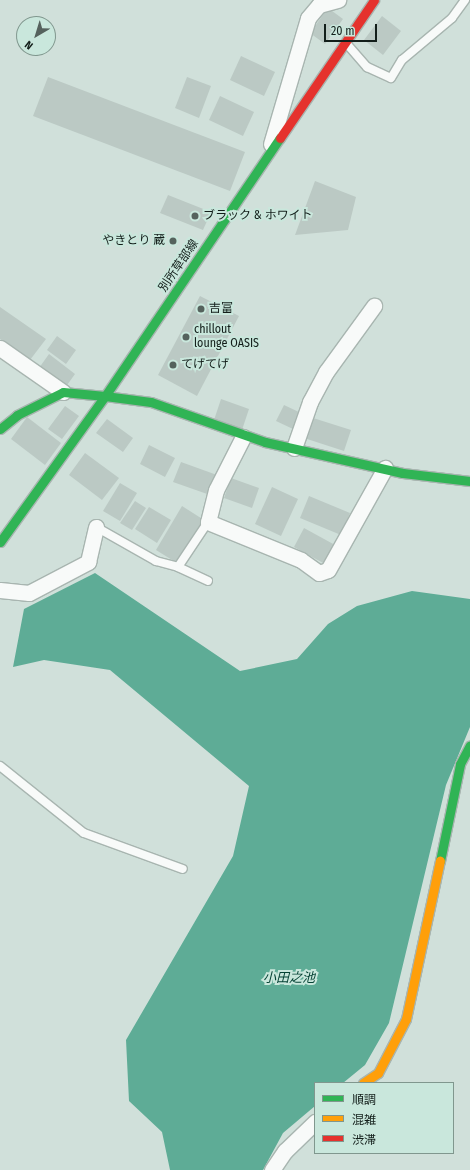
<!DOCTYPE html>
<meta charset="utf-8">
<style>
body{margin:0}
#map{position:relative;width:470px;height:1170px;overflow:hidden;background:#d0e0da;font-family:"Fira Sans Condensed","Noto Sans JP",sans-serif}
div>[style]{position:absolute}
.water>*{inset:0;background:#5eac96}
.building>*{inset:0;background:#bbc9c4}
.roads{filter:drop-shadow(1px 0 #a8b5b0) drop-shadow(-1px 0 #a8b5b0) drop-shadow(0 1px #a8b5b0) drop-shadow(0 -1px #a8b5b0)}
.lane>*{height:8px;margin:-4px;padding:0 4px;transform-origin:4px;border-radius:4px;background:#f8faf9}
.street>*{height:15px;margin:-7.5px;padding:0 7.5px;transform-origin:7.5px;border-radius:7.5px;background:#f8faf9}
.fast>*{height:9px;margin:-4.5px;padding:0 4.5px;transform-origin:4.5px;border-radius:4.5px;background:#30b455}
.slow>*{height:9px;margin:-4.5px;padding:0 4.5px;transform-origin:4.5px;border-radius:4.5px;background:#ff9f0a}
.jam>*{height:9px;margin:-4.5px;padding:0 4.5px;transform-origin:4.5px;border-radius:4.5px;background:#e5322d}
.dots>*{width:11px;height:11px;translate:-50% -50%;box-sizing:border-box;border:2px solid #c9e7dc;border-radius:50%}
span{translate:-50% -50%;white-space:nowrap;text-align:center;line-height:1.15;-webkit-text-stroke:4px #c9e7dc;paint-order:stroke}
.poi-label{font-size:12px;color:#131e1a}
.left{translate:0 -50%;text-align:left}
.right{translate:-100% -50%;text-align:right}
.street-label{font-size:12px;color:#131e1a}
.water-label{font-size:13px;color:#054234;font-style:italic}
.legend{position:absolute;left:314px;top:1082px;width:140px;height:72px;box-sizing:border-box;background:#c9e7dc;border:1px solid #80978e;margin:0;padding:5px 7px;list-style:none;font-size:12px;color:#131e1a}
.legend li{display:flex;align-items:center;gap:8px;height:20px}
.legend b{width:20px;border:1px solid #80978e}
.north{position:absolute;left:16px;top:16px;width:40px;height:40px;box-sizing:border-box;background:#c9e7dc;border:1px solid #80978e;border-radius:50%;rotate:218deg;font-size:11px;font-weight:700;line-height:16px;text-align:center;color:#131e1a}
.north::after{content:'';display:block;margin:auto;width:14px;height:18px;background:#55625d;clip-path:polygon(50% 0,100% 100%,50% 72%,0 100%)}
.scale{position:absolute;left:324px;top:24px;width:53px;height:18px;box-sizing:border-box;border:2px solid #131e1a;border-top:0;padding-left:5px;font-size:12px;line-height:14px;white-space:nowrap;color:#131e1a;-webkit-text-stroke:3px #c9e7dc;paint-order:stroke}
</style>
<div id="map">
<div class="water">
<i style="clip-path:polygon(95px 573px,240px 671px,297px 659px,328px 624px,357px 606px,412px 591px,470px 599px,470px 727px,446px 785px,389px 1023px,365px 1065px,343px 1083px,315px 1083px,315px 1106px,283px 1133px,263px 1170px,170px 1170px,162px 1132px,129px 1101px,126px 1040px,233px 856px,249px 786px,110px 670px,44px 660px,13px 667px,24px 609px)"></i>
</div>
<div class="building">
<i style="clip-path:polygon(328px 8px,343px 19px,325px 44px,310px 33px)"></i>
<i style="clip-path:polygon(382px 16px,401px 31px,383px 55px,364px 40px)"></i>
<i style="clip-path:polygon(241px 56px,275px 72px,264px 96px,230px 80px)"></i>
<i style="clip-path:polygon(48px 77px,245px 152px,230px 191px,33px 116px)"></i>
<i style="clip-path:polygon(187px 77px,211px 86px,199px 118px,175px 108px)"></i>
<i style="clip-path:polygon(220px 96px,254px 112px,243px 136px,209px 120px)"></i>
<i style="clip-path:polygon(315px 181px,356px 197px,348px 230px,295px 235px)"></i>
<i style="clip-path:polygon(168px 195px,211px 212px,203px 230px,160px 213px)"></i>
<i style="clip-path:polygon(200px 296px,239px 316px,197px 396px,158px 375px)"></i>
<i style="clip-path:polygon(0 307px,46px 339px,30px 360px,0 339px)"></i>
<i style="clip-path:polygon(57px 336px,76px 350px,66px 364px,47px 350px)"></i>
<i style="clip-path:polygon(49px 354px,75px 374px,65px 388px,39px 368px)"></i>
<i style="clip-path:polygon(221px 399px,249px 409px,242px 430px,214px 420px)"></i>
<i style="clip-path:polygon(284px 405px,301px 413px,293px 429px,276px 421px)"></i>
<i style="clip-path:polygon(65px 406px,79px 416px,62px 439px,48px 429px)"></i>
<i style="clip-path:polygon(27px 417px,61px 443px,45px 465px,11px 439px)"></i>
<i style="clip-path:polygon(310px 417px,351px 430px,344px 451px,304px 438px)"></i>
<i style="clip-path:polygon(107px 419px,133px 438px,123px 452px,96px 433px)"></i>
<i style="clip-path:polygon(149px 445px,175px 458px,165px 477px,140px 464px)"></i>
<i style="clip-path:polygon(85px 453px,119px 478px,102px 500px,69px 475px)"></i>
<i style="clip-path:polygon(181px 462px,217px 475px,210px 495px,173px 482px)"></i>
<i style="clip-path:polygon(231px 478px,259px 488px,252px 508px,224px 498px)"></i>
<i style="clip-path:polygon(120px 483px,137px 493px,120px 521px,103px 511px)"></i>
<i style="clip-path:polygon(272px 487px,298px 499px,281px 536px,255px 524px)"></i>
<i style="clip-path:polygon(309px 496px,350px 513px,341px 535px,300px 518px)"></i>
<i style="clip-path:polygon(135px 501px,146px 508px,132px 530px,120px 523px)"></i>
<i style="clip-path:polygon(182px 506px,204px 520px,177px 563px,156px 550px)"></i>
<i style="clip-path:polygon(149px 507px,171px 520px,157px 543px,135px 529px)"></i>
<i style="clip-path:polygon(304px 528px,335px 545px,325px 564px,294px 547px)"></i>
</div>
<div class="roads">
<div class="lane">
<i style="left:346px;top:43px;width:32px;rotate:49deg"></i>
<i style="left:367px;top:67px;width:26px;rotate:25deg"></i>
<i style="left:391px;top:78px;width:21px;rotate:-59deg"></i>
<i style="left:402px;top:60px;width:65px;rotate:-40deg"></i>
<i style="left:452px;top:18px;width:22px;rotate:-54deg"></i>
<i style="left:96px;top:527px;width:69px;rotate:29.5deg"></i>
<i style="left:156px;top:561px;width:23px;rotate:15deg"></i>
<i style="left:178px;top:567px;width:33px;rotate:25deg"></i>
<i style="left:178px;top:567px;width:54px;rotate:-56.3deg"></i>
<i style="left:0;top:766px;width:107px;rotate:38.6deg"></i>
<i style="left:84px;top:833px;width:105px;rotate:20deg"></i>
</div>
<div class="street">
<i style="left:271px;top:144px;width:131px;rotate:-73.6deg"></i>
<i style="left:308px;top:18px;width:17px;rotate:-50deg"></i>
<i style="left:319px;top:5px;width:20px;rotate:-15deg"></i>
<i style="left:0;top:348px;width:77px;rotate:34.9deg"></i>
<i style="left:243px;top:437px;width:59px;rotate:117deg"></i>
<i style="left:216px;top:490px;width:33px;rotate:104deg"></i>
<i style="left:208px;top:522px;width:100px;rotate:22.2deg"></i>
<i style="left:301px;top:560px;width:22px;rotate:36deg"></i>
<i style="left:319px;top:573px;width:9px;rotate:-18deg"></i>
<i style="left:328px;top:570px;width:117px;rotate:-60.8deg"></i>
<i style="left:294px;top:448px;width:49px;rotate:-70.8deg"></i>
<i style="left:310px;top:402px;width:34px;rotate:-62deg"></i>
<i style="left:326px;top:372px;width:82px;rotate:-54deg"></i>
<i style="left:0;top:590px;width:29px;rotate:6deg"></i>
<i style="left:29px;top:593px;width:67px;rotate:-27.7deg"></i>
<i style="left:88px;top:562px;width:36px;rotate:-77deg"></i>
<i style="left:272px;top:1170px;width:23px;rotate:-56deg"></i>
<i style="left:285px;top:1151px;width:42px;rotate:-44deg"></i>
</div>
<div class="fast">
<i style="left:0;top:429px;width:22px;rotate:-39deg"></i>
<i style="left:17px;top:415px;width:51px;rotate:-26.6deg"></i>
<i style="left:63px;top:392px;width:42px;rotate:5.4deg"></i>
<i style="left:105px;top:396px;width:46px;rotate:7.4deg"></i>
<i style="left:151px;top:402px;width:121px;rotate:19.3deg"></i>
<i style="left:265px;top:442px;width:141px;rotate:12.7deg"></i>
<i style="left:403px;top:473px;width:67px;rotate:6.8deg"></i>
<i style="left:0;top:542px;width:180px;rotate:-54.3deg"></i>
<i style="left:105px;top:396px;width:312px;rotate:-55.9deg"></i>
<i style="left:440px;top:861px;width:99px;rotate:-78.3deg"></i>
<i style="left:460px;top:764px;width:21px;rotate:-62deg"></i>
</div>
<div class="slow">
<i style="left:363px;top:1083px;width:18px;rotate:-34deg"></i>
<i style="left:378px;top:1073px;width:61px;rotate:-62.6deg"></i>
<i style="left:406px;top:1019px;width:162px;rotate:-77.9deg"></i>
</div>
<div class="jam">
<i style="left:280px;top:138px;width:167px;rotate:-55.7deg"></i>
</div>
</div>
<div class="dots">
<i style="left:195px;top:216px;background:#55625d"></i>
<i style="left:173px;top:241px;background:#55625d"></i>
<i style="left:201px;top:309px;background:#55625d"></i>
<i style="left:186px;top:337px;background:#55625d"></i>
<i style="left:173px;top:365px;background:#55625d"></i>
</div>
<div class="poi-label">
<span class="left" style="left:203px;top:216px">ブラック &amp; ホワイト</span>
<span class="right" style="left:165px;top:241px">やきとり 蔵</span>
<span class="left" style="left:209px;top:309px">吉富</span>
<span class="left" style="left:194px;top:337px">chillout<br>lounge OASIS</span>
<span class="left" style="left:181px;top:365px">てげてげ</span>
</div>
<div class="street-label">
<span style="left:179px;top:266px;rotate:-56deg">別所草部線</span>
</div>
<div class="water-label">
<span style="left:289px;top:978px">小田之池</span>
</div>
<ul class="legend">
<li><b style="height:5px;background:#30b455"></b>順調</li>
<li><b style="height:5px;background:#ff9f0a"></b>混雑</li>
<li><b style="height:5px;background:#e5322d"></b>渋滞</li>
</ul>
<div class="north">N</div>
<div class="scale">20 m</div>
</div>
